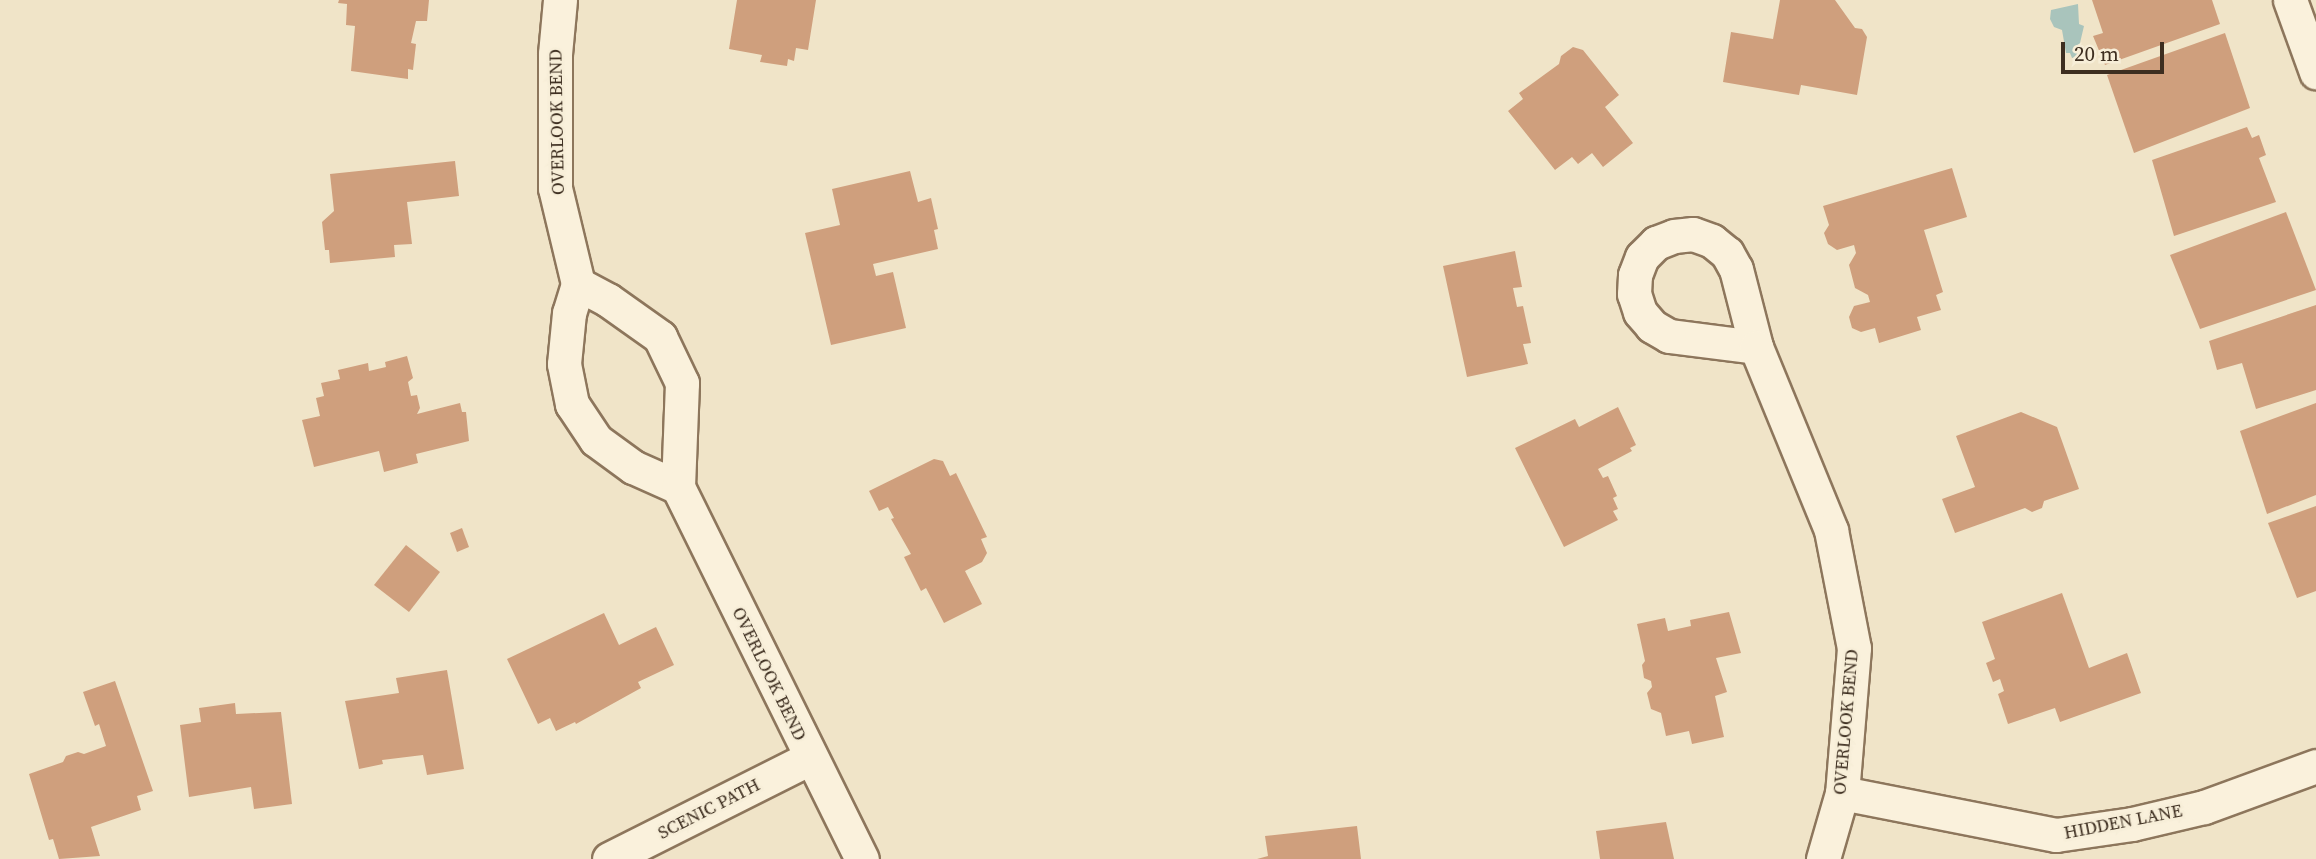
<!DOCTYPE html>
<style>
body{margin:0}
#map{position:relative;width:2316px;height:859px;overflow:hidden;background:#f0e4c8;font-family:"Source Serif 4",serif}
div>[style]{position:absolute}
.water>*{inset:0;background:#a9c4bc}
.building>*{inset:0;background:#cf9f7d}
.roads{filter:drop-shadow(2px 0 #8d765c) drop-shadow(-2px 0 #8d765c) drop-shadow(0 2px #8d765c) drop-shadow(0 -2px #8d765c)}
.street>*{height:33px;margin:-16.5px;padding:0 16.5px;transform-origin:16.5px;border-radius:16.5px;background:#faf1dc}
span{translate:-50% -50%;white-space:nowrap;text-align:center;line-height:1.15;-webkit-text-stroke:5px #f7eed8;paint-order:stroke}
.street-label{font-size:18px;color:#3d2e20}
.scale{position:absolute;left:2061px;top:42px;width:103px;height:32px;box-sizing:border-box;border:4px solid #3d2e20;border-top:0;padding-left:9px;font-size:21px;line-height:24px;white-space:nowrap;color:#3d2e20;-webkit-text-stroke:5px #f7eed8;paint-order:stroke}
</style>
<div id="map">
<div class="water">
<i style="clip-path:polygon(2078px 4px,2079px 24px,2084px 26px,2080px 43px,2083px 50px,2082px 56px,2072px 58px,2070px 53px,2066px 53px,2062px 30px,2054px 27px,2050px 19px,2051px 10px)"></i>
</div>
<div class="building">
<i style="clip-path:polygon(339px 0,429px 0,427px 21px,416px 21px,411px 43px,416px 44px,413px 70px,408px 69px,408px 79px,351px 71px,355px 26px,346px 25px,347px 4px,338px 3px)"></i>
<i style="clip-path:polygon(737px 0,816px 0,808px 50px,796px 48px,794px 61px,788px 59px,787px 66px,760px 62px,762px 55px,729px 49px)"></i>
<i style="clip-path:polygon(1780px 0,1835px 0,1855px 28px,1862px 29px,1867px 37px,1857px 95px,1801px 85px,1799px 95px,1723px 82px,1731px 32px,1773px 39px)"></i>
<i style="clip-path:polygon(2092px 0,2212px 0,2220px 24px,2105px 65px,2093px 36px,2103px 33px)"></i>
<i style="clip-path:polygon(2225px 33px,2250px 108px,2134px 153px,2107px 75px)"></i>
<i style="clip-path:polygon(1573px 47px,1583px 50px,1619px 95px,1605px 107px,1633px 143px,1603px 167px,1592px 153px,1578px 164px,1572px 157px,1555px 170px,1508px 111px,1523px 99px,1519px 93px,1559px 64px,1561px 56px)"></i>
<i style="clip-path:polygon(2247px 127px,2252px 138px,2259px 135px,2266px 155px,2259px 158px,2276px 202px,2174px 236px,2152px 160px)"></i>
<i style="clip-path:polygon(455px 161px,459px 196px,407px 202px,412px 244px,394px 245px,395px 257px,330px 263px,329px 250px,325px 250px,322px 222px,334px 211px,330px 174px)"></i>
<i style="clip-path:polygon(1952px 168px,1967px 217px,1924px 230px,1943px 292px,1936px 295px,1941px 310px,1917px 317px,1921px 330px,1879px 343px,1875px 328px,1861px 332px,1852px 328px,1849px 317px,1854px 306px,1870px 302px,1868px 295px,1855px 288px,1849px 265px,1856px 253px,1854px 245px,1837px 250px,1828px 244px,1824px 233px,1829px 225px,1823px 206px)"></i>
<i style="clip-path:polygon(910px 171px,918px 202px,931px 198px,938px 229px,934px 230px,938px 249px,873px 264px,876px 276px,893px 272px,906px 328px,831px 345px,805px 233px,840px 225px,832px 189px)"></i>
<i style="clip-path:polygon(2286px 212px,2316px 290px,2200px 329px,2170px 255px)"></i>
<i style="clip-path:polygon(1515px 251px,1522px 287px,1513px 288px,1517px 307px,1523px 306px,1531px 343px,1523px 344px,1528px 364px,1467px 377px,1443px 266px)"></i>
<i style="clip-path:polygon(2316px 305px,2316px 390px,2256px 409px,2242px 363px,2217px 370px,2209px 341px)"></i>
<i style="clip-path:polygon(407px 356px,413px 378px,408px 382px,411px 396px,417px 395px,420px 408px,417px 414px,460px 403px,462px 412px,466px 412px,469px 441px,416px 454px,418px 463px,384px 472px,379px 451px,314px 467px,302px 420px,320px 416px,316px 398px,324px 396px,321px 383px,340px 379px,338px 370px,368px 363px,369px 371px,386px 367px,385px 362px)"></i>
<i style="clip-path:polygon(2316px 403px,2316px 495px,2267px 514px,2240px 431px)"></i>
<i style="clip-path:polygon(1618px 407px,1636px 445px,1630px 448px,1632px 451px,1598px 469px,1603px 478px,1608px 476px,1617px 496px,1613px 498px,1618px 509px,1613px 511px,1618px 520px,1564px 547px,1515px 448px,1575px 419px,1579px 427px)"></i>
<i style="clip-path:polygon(2021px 412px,2057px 427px,2079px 489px,2044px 501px,2042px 508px,2032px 512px,2025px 508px,1955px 533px,1942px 499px,1975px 487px,1956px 436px)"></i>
<i style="clip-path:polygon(934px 459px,943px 461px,950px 476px,956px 473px,987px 537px,981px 539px,987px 553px,982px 562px,965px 571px,982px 604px,944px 623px,926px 588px,921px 591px,904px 557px,911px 554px,891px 519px,894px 518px,888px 507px,879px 511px,869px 491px)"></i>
<i style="clip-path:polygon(2316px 506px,2316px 591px,2297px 598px,2268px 523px)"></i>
<i style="clip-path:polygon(462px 528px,469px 547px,457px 552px,450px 533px)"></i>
<i style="clip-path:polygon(406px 545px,440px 572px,409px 612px,374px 585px)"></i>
<i style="clip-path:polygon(2062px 593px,2089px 668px,2127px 653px,2141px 693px,2060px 722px,2055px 708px,2008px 724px,1998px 694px,2004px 691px,2000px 679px,1993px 682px,1986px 663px,1995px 659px,1982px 622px)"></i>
<i style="clip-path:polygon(1729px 612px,1741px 653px,1716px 658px,1727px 692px,1715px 696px,1724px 737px,1692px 744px,1689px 731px,1666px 736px,1661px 713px,1651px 709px,1647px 693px,1652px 687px,1651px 681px,1644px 678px,1642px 665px,1645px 661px,1637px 624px,1665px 618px,1668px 631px,1691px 626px,1690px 620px)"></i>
<i style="clip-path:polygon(604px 613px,619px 645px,656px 627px,674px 665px,638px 682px,641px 688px,576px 724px,575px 722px,556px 731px,550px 718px,538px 724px,507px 659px)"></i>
<i style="clip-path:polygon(447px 670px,464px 769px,427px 775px,423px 755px,382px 760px,383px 764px,359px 769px,345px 701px,399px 693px,396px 678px)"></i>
<i style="clip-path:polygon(115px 681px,153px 791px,137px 796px,141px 810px,91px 827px,100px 856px,59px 859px,53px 839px,49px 840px,29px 774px,63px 762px,66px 756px,78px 752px,84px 754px,106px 746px,99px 724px,95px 726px,83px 692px)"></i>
<i style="clip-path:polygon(235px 703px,236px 714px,281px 712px,292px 804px,254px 809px,251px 787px,189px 797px,180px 725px,201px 722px,199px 708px)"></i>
<i style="clip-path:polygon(1666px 822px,1674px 859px,1600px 859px,1596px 831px)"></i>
<i style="clip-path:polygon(1357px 826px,1361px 859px,1257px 859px,1268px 856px,1265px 836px)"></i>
</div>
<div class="roads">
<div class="street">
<i style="left:560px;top:0;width:54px;rotate:95.3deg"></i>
<i style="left:555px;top:54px;width:134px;rotate:90deg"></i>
<i style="left:555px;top:188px;width:99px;rotate:76.5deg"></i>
<i style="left:578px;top:284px;width:30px;rotate:107deg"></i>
<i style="left:569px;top:313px;width:51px;rotate:95.6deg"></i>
<i style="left:564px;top:364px;width:41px;rotate:78.7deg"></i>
<i style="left:572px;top:404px;width:43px;rotate:56.3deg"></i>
<i style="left:596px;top:440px;width:46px;rotate:36.1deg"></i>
<i style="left:633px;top:467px;width:49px;rotate:24deg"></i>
<i style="left:2290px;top:0;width:77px;rotate:70.1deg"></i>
<i style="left:578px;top:284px;width:34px;rotate:28deg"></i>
<i style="left:608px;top:300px;width:64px;rotate:35.4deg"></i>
<i style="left:660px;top:337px;width:51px;rotate:64.4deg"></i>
<i style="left:682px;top:383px;width:104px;rotate:92.2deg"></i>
<i style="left:678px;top:487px;width:415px;rotate:63.7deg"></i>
<i style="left:1756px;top:347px;width:88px;rotate:-172.8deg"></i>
<i style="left:1669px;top:336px;width:20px;rotate:-150deg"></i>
<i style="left:1652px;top:326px;width:18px;rotate:-131deg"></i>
<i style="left:1640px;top:312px;width:19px;rotate:-108deg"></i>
<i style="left:1634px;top:294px;width:19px;rotate:-87deg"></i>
<i style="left:1635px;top:275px;width:19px;rotate:-69deg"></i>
<i style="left:1642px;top:257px;width:20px;rotate:-45deg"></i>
<i style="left:1656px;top:243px;width:19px;rotate:-21deg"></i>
<i style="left:1674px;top:236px;width:19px;rotate:-6deg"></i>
<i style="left:1693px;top:234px;width:20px;rotate:20deg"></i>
<i style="left:1712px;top:241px;width:19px;rotate:39deg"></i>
<i style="left:1727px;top:253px;width:18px;rotate:61deg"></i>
<i style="left:1736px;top:269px;width:81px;rotate:75.6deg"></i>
<i style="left:1756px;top:347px;width:198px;rotate:67.7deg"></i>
<i style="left:1831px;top:530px;width:120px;rotate:79deg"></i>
<i style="left:1854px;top:648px;width:145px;rotate:94.7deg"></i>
<i style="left:1842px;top:793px;width:69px;rotate:106.1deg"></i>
<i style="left:1842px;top:793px;width:218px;rotate:11.1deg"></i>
<i style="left:2056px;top:835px;width:77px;rotate:-8.2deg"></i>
<i style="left:2132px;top:824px;width:74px;rotate:-13.3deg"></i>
<i style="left:2204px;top:807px;width:119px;rotate:-20.1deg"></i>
<i style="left:609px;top:859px;width:225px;rotate:-26.7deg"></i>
</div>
</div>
<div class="street-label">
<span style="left:557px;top:122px;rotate:-91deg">OVERLOOK BEND</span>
<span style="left:769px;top:674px;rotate:64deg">OVERLOOK BEND</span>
<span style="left:1846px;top:722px;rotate:-85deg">OVERLOOK BEND</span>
<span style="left:709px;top:809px;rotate:-27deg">SCENIC PATH</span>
<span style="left:2123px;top:822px;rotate:-11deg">HIDDEN LANE</span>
</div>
<div class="scale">20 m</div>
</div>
